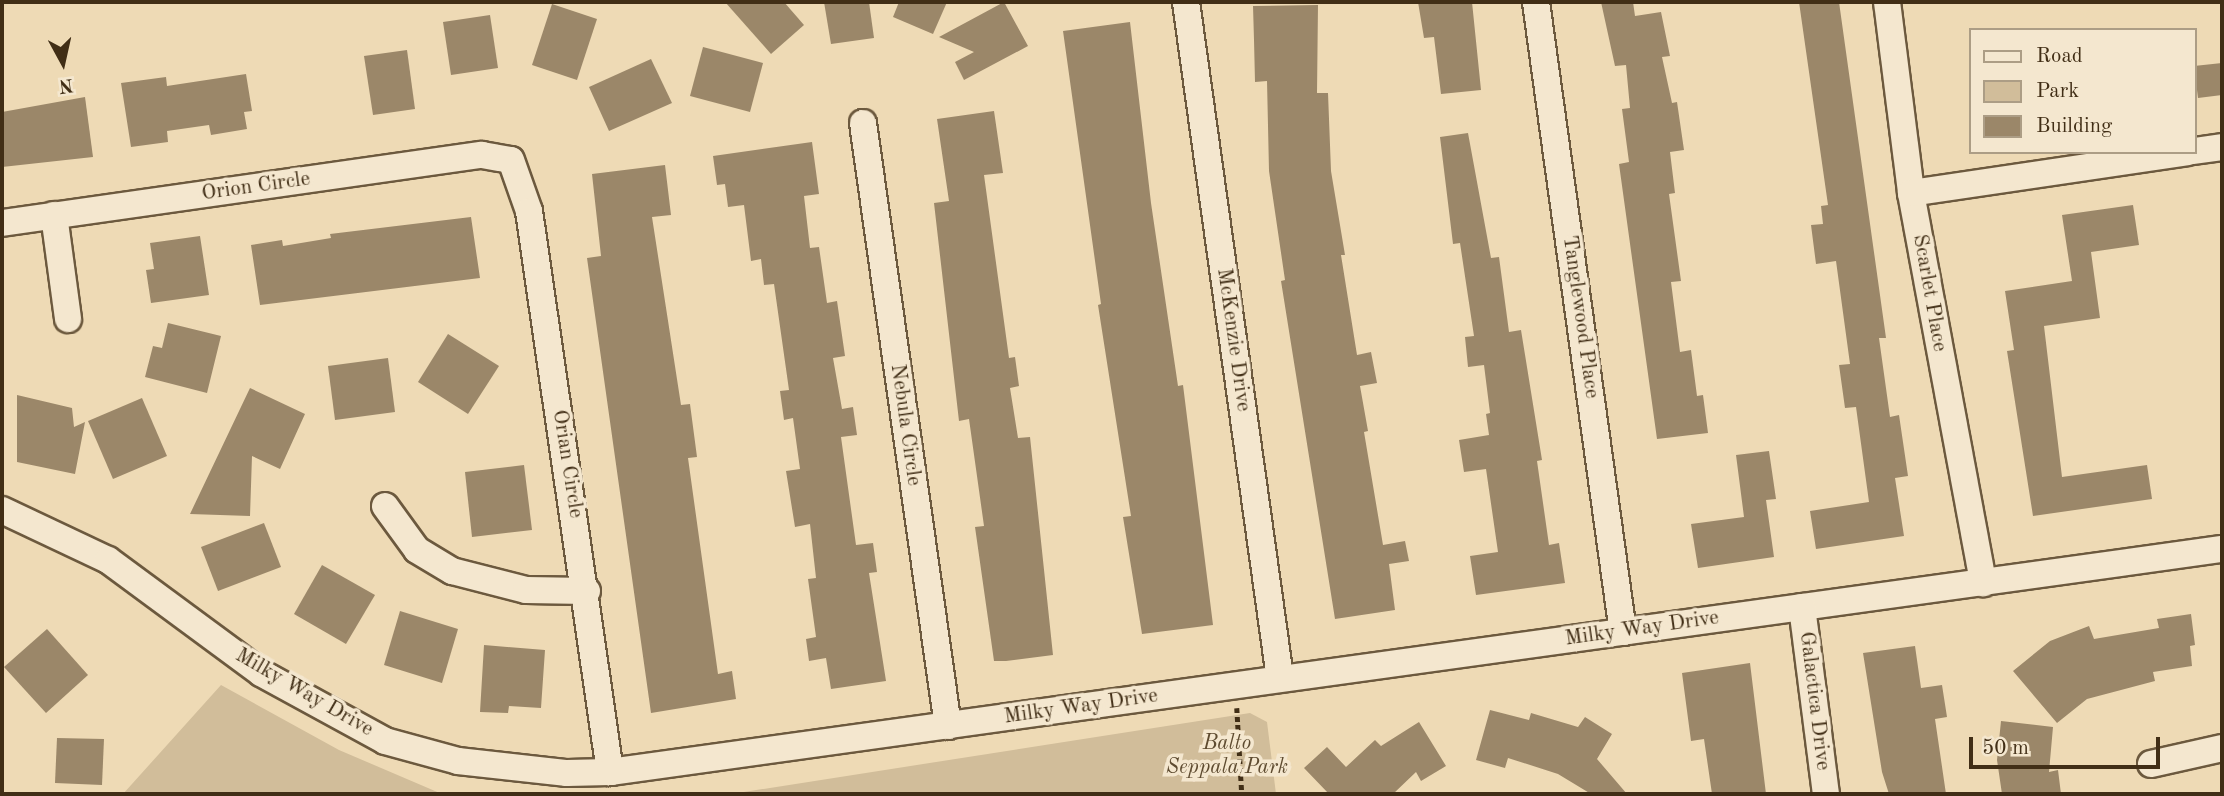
<!DOCTYPE html>
<style>
body{margin:0}
#map{position:relative;width:2224px;height:796px;overflow:hidden;background:#eedab5;font-family:"Old Standard TT",serif}
div>[style]{position:absolute}
.green>*{inset:0;background:#d1bd9a}
.building>*{inset:0;background:#9b8769}
.path>*{height:4.5px;margin-top:-2.25px;transform-origin:0;background:repeating-linear-gradient(90deg,#412e16 0 5px,transparent 0 8.5px)}
.roads{filter:drop-shadow(2px 0 #6c593e) drop-shadow(-2px 0 #6c593e) drop-shadow(0 2px #6c593e) drop-shadow(0 -2px #6c593e)}
.minor>*{height:26px;margin:-13px;padding:0 13px;transform-origin:13px;border-radius:13px;background:#f4e7cf}
span{translate:-50% -50%;white-space:nowrap;text-align:center;line-height:1.15;-webkit-text-stroke:7px #f4e7cf;paint-order:stroke}
.street-label{font-size:21px;color:#412e16}
.park-label{font-size:21px;color:#5e4b30;font-style:italic}
.frame{position:absolute;inset:0;border:4px solid #412e16;pointer-events:none}
.legend{position:absolute;left:1969px;top:28px;width:228px;height:126px;box-sizing:border-box;background:#f4e7cf;border:2px solid #ac9d85;margin:0;padding:9px 12px;list-style:none;font-size:21px;color:#412e16}
.legend li{display:flex;align-items:center;gap:14px;height:35px}
.legend b{width:35px;border:2px solid #ac9d85}
.north{position:absolute;left:28px;top:28px;width:70px;height:70px;-webkit-text-stroke:5px #f4e7cf;paint-order:stroke;rotate:172deg;font-size:19px;font-weight:700;line-height:28px;text-align:center;color:#412e16}
.north::after{content:'';display:block;margin:auto;width:24px;height:32px;background:#412e16;clip-path:polygon(50% 0,100% 100%,50% 72%,0 100%)}
.scale{position:absolute;left:1969px;top:737px;width:191px;height:32px;box-sizing:border-box;border:4px solid #412e16;border-top:0;padding-left:9px;font-size:21px;line-height:24px;white-space:nowrap;color:#412e16;-webkit-text-stroke:5px #f4e7cf;paint-order:stroke}
</style>
<div id="map">
<div class="green">
<i style="clip-path:polygon(221px 685px,339px 750px,442px 794px,123px 794px)"></i>
<i style="clip-path:polygon(1250px 713px,1267px 722px,1276px 794px,731px 794px)"></i>
</div>
<div class="building">
<i style="clip-path:polygon(725px 2px,784px 2px,804px 25px,771px 54px)"></i>
<i style="clip-path:polygon(824px 2px,869px 2px,874px 38px,831px 44px)"></i>
<i style="clip-path:polygon(899px 2px,947px 2px,933px 34px,893px 17px)"></i>
<i style="clip-path:polygon(1004px 2px,1028px 46px,964px 80px,955px 62px,974px 52px,939px 37px)"></i>
<i style="clip-path:polygon(1418px 2px,1472px 2px,1481px 90px,1441px 94px,1434px 37px,1424px 38px)"></i>
<i style="clip-path:polygon(1601px 2px,1633px 2px,1635px 16px,1661px 12px,1670px 56px,1662px 57px,1672px 103px,1677px 102px,1684px 150px,1670px 152px,1675px 193px,1669px 194px,1681px 281px,1671px 282px,1680px 352px,1691px 350px,1697px 396px,1703px 395px,1708px 433px,1657px 439px,1619px 164px,1629px 162px,1622px 109px,1630px 108px,1626px 65px,1615px 66px)"></i>
<i style="clip-path:polygon(1799px 2px,1839px 2px,1886px 338px,1879px 338px,1890px 417px,1899px 415px,1908px 476px,1895px 478px,1904px 536px,1816px 549px,1810px 511px,1869px 502px,1856px 407px,1845px 408px,1839px 365px,1850px 364px,1836px 261px,1816px 264px,1811px 225px,1823px 224px,1821px 206px,1828px 205px)"></i>
<i style="clip-path:polygon(552px 4px,597px 19px,577px 80px,532px 65px)"></i>
<i style="clip-path:polygon(1318px 5px,1317px 93px,1328px 93px,1331px 171px,1345px 255px,1341px 255px,1357px 355px,1371px 352px,1377px 383px,1360px 386px,1368px 431px,1364px 432px,1383px 545px,1405px 541px,1409px 561px,1389px 564px,1395px 610px,1335px 619px,1281px 281px,1285px 280px,1269px 171px,1267px 81px,1255px 82px,1254px 40px,1253px 6px)"></i>
<i style="clip-path:polygon(490px 15px,498px 68px,451px 75px,443px 22px)"></i>
<i style="clip-path:polygon(1130px 22px,1151px 203px,1178px 386px,1183px 385px,1213px 625px,1142px 634px,1123px 517px,1131px 516px,1098px 305px,1101px 304px,1063px 31px)"></i>
<i style="clip-path:polygon(703px 47px,763px 63px,750px 112px,690px 96px)"></i>
<i style="clip-path:polygon(407px 50px,415px 109px,373px 115px,364px 56px)"></i>
<i style="clip-path:polygon(651px 59px,672px 103px,609px 131px,589px 87px)"></i>
<i style="clip-path:polygon(2222px 63px,2222px 95px,2198px 98px,2194px 66px)"></i>
<i style="clip-path:polygon(246px 74px,252px 111px,244px 112px,247px 129px,211px 135px,209px 125px,167px 131px,168px 142px,131px 147px,121px 83px,166px 77px,167px 86px)"></i>
<i style="clip-path:polygon(85px 97px,93px 157px,2px 167px,2px 112px)"></i>
<i style="clip-path:polygon(994px 111px,1003px 173px,984px 175px,1009px 358px,1015px 357px,1019px 386px,1010px 388px,1018px 438px,1030px 437px,1053px 655px,1006px 661px,994px 661px,975px 527px,984px 526px,969px 419px,959px 421px,934px 203px,949px 201px,937px 119px)"></i>
<i style="clip-path:polygon(1468px 133px,1491px 258px,1499px 257px,1509px 332px,1521px 330px,1542px 460px,1537px 461px,1549px 545px,1559px 543px,1565px 583px,1476px 595px,1470px 556px,1498px 552px,1486px 469px,1464px 472px,1459px 440px,1489px 435px,1486px 414px,1490px 413px,1484px 365px,1468px 367px,1465px 337px,1474px 336px,1460px 243px,1453px 244px,1440px 137px)"></i>
<i style="clip-path:polygon(812px 142px,819px 194px,804px 196px,810px 248px,819px 247px,827px 303px,837px 301px,845px 356px,833px 358px,842px 409px,853px 407px,857px 435px,841px 437px,856px 545px,873px 543px,877px 572px,869px 573px,886px 681px,831px 689px,826px 658px,809px 661px,806px 639px,816px 637px,808px 579px,816px 578px,810px 524px,795px 527px,786px 471px,800px 469px,793px 418px,784px 420px,780px 391px,789px 390px,774px 284px,764px 285px,761px 259px,751px 261px,744px 205px,728px 207px,725px 184px,717px 185px,713px 156px)"></i>
<i style="clip-path:polygon(665px 165px,671px 215px,652px 217px,681px 405px,690px 404px,697px 457px,688px 458px,718px 674px,732px 671px,736px 699px,651px 713px,587px 258px,601px 256px,592px 174px)"></i>
<i style="clip-path:polygon(2133px 205px,2139px 245px,2091px 252px,2100px 318px,2044px 326px,2062px 477px,2147px 465px,2152px 499px,2033px 516px,2007px 351px,2014px 350px,2005px 291px,2072px 281px,2062px 215px)"></i>
<i style="clip-path:polygon(471px 217px,480px 278px,260px 305px,251px 245px,282px 240px,283px 246px,331px 238px,330px 234px)"></i>
<i style="clip-path:polygon(200px 236px,209px 295px,151px 303px,146px 270px,154px 269px,150px 243px)"></i>
<i style="clip-path:polygon(168px 323px,221px 336px,207px 393px,145px 377px,153px 346px,162px 348px)"></i>
<i style="clip-path:polygon(448px 334px,499px 366px,468px 414px,418px 382px)"></i>
<i style="clip-path:polygon(388px 358px,395px 412px,335px 420px,328px 366px)"></i>
<i style="clip-path:polygon(250px 388px,305px 414px,280px 469px,252px 456px,250px 516px,190px 514px)"></i>
<i style="clip-path:polygon(17px 395px,72px 408px,74px 427px,85px 422px,75px 474px,17px 462px)"></i>
<i style="clip-path:polygon(142px 398px,167px 456px,113px 479px,88px 421px)"></i>
<i style="clip-path:polygon(1769px 451px,1776px 499px,1766px 500px,1774px 557px,1698px 568px,1691px 524px,1744px 517px,1736px 455px)"></i>
<i style="clip-path:polygon(524px 465px,532px 530px,472px 537px,465px 472px)"></i>
<i style="clip-path:polygon(264px 523px,281px 567px,218px 591px,201px 547px)"></i>
<i style="clip-path:polygon(322px 565px,375px 595px,346px 644px,294px 614px)"></i>
<i style="clip-path:polygon(400px 611px,458px 629px,442px 683px,384px 665px)"></i>
<i style="clip-path:polygon(2191px 614px,2195px 645px,2190px 646px,2192px 666px,2153px 672px,2155px 681px,2087px 699px,2057px 723px,2013px 671px,2050px 641px,2089px 626px,2094px 639px,2159px 628px,2157px 619px)"></i>
<i style="clip-path:polygon(47px 629px,88px 675px,46px 713px,4px 667px)"></i>
<i style="clip-path:polygon(484px 645px,545px 650px,541px 708px,509px 706px,508px 713px,480px 712px)"></i>
<i style="clip-path:polygon(1915px 646px,1921px 688px,1942px 685px,1947px 717px,1935px 719px,1946px 794px,1889px 794px,1882px 772px,1863px 653px)"></i>
<i style="clip-path:polygon(1750px 663px,1766px 794px,1712px 794px,1704px 739px,1691px 741px,1682px 673px)"></i>
<i style="clip-path:polygon(1490px 710px,1529px 720px,1531px 713px,1578px 727px,1585px 717px,1612px 734px,1597px 759px,1627px 794px,1591px 794px,1558px 774px,1508px 758px,1505px 768px,1476px 760px)"></i>
<i style="clip-path:polygon(2001px 721px,2053px 727px,2049px 772px,2058px 770px,2061px 794px,2002px 794px,1997px 760px)"></i>
<i style="clip-path:polygon(1419px 722px,1446px 766px,1421px 781px,1416px 772px,1393px 794px,1329px 794px,1304px 768px,1327px 747px,1346px 767px,1375px 740px,1381px 746px)"></i>
<i style="clip-path:polygon(57px 738px,104px 739px,102px 785px,55px 783px)"></i>
</div>
<div class="path">
<i style="left:1237px;top:708px;width:86px;rotate:86.7deg"></i>
</div>
<div class="roads">
<div class="minor">
<i style="left:1186px;top:2px;width:683px;rotate:82.08deg"></i>
<i style="left:1536px;top:2px;width:636px;rotate:82.14deg"></i>
<i style="left:1887px;top:2px;width:193px;rotate:82.8deg"></i>
<i style="left:1911px;top:193px;width:397px;rotate:79.5deg"></i>
<i style="left:863px;top:123px;width:609px;rotate:81.98deg"></i>
<i style="left:2194px;top:151px;width:28px;rotate:-8deg"></i>
<i style="left:1911px;top:193px;width:280px;rotate:-8.4deg"></i>
<i style="left:54px;top:215px;width:105px;rotate:82.3deg"></i>
<i style="left:2px;top:223px;width:485px;rotate:-8.1deg"></i>
<i style="left:482px;top:155px;width:29px;rotate:10deg"></i>
<i style="left:511px;top:160px;width:54px;rotate:70.6deg"></i>
<i style="left:529px;top:211px;width:567px;rotate:81.78deg"></i>
<i style="left:385px;top:506px;width:54px;rotate:54deg"></i>
<i style="left:417px;top:550px;width:41px;rotate:31deg"></i>
<i style="left:452px;top:571px;width:76px;rotate:14.4deg"></i>
<i style="left:526px;top:590px;width:61px;rotate:0.9deg"></i>
<i style="left:2px;top:510px;width:117px;rotate:25.3deg"></i>
<i style="left:108px;top:560px;width:190px;rotate:36.4deg"></i>
<i style="left:261px;top:673px;width:141px;rotate:28.7deg"></i>
<i style="left:385px;top:741px;width:76px;rotate:15.3deg"></i>
<i style="left:458px;top:761px;width:110px;rotate:6.3deg"></i>
<i style="left:567px;top:773px;width:43px;rotate:-1.3deg"></i>
<i style="left:610px;top:772px;width:1627px;rotate:-7.88deg"></i>
<i style="left:1802px;top:607px;width:189px;rotate:82.7deg"></i>
<i style="left:2151px;top:764px;width:73px;rotate:-12.7deg"></i>
</div>
</div>
<div class="street-label">
<span style="left:256px;top:187px;rotate:-8deg">Orion Circle</span>
<span style="left:1929px;top:293px;rotate:80deg">Scarlet Place</span>
<span style="left:1580px;top:317px;rotate:82deg">Tanglewood Place</span>
<span style="left:1233px;top:340px;rotate:82deg">McKenzie Drive</span>
<span style="left:905px;top:425px;rotate:82deg">Nebula Circle</span>
<span style="left:567px;top:464px;rotate:81deg">Orian Circle</span>
<span style="left:1642px;top:629px;rotate:-8deg">Milky Way Drive</span>
<span style="left:304px;top:693px;rotate:30deg">Milky Way Drive</span>
<span style="left:1814px;top:701px;rotate:83deg">Galactica Drive</span>
<span style="left:1081px;top:707px;rotate:-8deg">Milky Way Drive</span>
</div>
<div class="park-label">
<span style="left:1227px;top:756px">Balto<br>Seppala Park</span>
</div>
<div class="frame"></div>
<ul class="legend">
<li><b style="height:9px;background:#f4e7cf"></b>Road</li>
<li><b style="height:19px;background:#d1bd9a"></b>Park</li>
<li><b style="height:19px;background:#9b8769"></b>Building</li>
</ul>
<div class="north">N</div>
<div class="scale">50 m</div>
</div>
